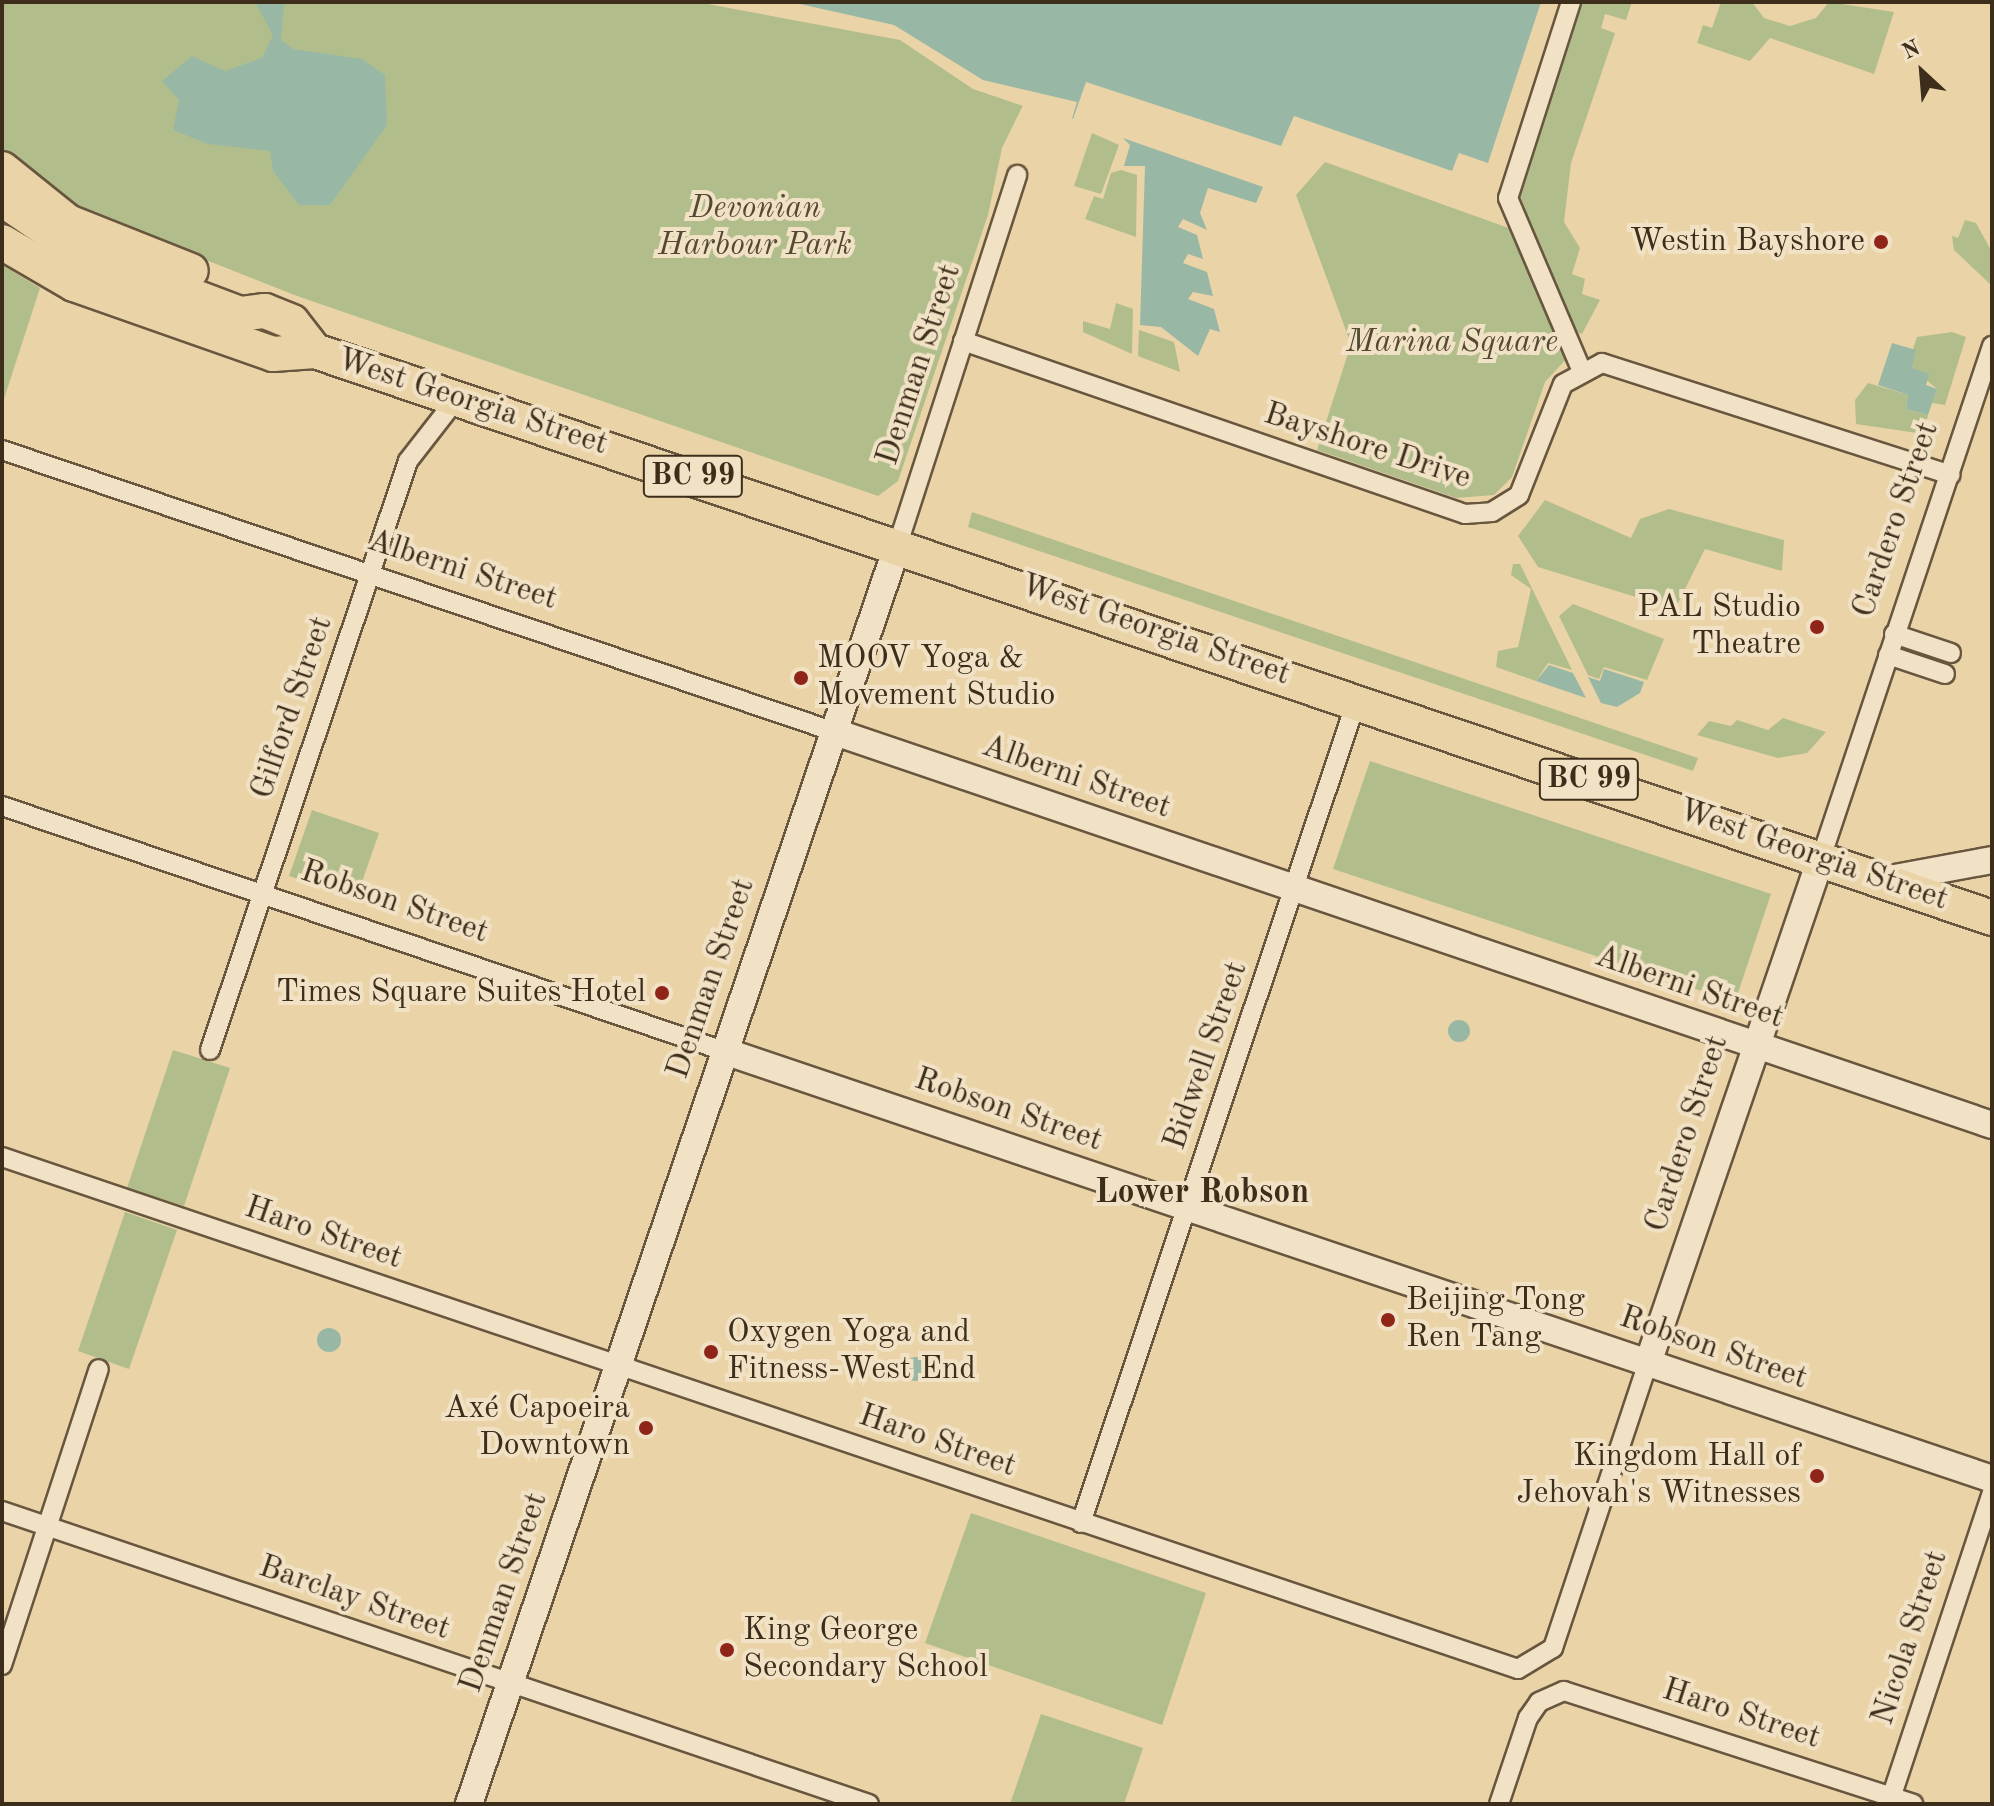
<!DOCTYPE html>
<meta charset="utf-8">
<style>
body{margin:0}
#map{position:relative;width:1994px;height:1806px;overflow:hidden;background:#ead3a7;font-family:"Old Standard TT",serif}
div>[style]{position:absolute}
.green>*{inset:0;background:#b1be8c}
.water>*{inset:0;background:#98b8a5}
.round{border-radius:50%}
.pier>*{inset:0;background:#ead3a7}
.roads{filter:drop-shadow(2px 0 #68563e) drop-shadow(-2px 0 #68563e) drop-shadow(0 2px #68563e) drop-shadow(0 -2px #68563e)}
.street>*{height:18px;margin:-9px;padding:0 9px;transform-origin:9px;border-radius:9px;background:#f1e2c6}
.secondary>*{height:26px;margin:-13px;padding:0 13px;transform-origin:13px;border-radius:13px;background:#f1e2c6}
.highway>*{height:34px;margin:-17px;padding:0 17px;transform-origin:17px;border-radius:17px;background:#ead3a7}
.dots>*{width:22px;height:22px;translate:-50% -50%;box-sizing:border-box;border:4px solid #f1e2c6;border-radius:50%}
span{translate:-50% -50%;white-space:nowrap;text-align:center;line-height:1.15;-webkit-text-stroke:8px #f1e2c6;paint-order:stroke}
.shield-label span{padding:2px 6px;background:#f1e2c6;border:2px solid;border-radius:6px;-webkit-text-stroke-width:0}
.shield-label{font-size:30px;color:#3d2d1b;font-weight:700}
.park-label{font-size:32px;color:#544a32;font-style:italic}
.poi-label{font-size:32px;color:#3d2d1b}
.right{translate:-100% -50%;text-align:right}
.left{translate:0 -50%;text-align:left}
.street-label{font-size:32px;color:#3d2d1b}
.neighbourhood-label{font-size:34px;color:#3d2d1b;font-weight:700}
.frame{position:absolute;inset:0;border:4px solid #3d2d1b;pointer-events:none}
.north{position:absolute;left:1882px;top:32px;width:80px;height:80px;-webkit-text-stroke:6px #f1e2c6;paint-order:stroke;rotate:334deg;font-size:22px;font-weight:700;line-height:32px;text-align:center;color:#3d2d1b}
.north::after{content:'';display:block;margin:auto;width:28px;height:36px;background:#3d2d1b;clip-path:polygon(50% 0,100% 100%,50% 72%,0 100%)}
</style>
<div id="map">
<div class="green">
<i style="clip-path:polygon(2px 2px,701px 2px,900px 37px,1025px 101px,1002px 148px,988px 215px,898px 481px,878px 496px,297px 296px,80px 210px,18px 171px,2px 221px)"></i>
<i style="clip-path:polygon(1581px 2px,1632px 2px,1626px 20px,1605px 14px,1601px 28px,1615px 33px,1571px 163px,1564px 222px,1580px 248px,1572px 274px,1585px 279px,1582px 294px,1600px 300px,1582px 334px,1572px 331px,1519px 193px)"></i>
<i style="clip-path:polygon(1721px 2px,1752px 2px,1764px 18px,1790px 26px,1816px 18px,1829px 2px,1894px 12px,1874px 74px,1770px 38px,1750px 61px,1697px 43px,1703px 25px,1712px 28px)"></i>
<i style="clip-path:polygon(1092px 133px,1119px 145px,1101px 194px,1074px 186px)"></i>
<i style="clip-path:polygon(1325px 162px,1514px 230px,1569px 356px,1545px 382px,1512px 477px,1494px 495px,1456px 498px,1317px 450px,1351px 344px,1296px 195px)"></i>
<i style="clip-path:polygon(1121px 170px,1137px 175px,1136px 237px,1085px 219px,1094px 196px,1103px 199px,1111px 173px)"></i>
<i style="clip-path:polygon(1965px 220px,1976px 223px,1992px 252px,1990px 284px,1954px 250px,1952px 236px,1958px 238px)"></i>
<i style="clip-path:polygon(2px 265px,40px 288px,2px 405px)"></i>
<i style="clip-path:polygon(1116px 303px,1133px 309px,1132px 354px,1083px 332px,1083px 321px,1110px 329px)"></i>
<i style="clip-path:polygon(1139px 330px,1174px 342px,1180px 372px,1138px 356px)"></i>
<i style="clip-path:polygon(1952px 332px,1966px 337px,1945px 405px,1932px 403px,1937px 389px,1912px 368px,1913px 349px,1917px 337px)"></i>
<i style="clip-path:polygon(1868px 383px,1908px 395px,1906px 409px,1928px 415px,1924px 434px,1856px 424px,1855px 400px)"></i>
<i style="clip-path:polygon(1545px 500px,1631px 538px,1640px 519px,1669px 509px,1784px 540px,1782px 571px,1705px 549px,1675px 609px,1538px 567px,1518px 536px)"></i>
<i style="clip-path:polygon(972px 512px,1698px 758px,1693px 771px,968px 527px)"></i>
<i style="clip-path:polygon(1513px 564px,1520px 564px,1572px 670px,1548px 663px,1536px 681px,1496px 667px,1498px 651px,1518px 647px,1531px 589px,1511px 575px)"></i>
<i style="clip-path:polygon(1573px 604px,1664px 639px,1647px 680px,1604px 667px,1599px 679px,1588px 675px,1559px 616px)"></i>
<i style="clip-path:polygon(1783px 718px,1826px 732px,1807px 753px,1778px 758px,1697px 735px,1709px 721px,1731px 726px,1737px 720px,1768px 730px)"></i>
<i style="clip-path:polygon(1370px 761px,1771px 894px,1735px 1002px,1333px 869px)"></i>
<i style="clip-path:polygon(312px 810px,379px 833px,356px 899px,289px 876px)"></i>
<i style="clip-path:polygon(173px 1050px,230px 1068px,184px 1206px,127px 1188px)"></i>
<i style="clip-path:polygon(125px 1212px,177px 1230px,129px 1369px,78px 1351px)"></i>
<i style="clip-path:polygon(971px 1513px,1206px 1593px,1162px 1725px,925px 1643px)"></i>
<i style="clip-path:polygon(1041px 1714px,1143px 1748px,1124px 1804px,1010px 1804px)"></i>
</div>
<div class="water">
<i style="clip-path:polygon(255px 2px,284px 2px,281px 40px,293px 49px,362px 59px,385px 75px,387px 125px,330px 205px,299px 205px,273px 171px,270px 151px,208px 144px,173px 130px,179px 100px,162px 81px,192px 56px,225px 71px,262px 58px,273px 35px)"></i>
<i style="clip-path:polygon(701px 2px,1541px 2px,1488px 163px,1459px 153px,1452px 171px,1294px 116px,1281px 146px,1086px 82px,1073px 119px,975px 86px,900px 37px)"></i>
<i style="clip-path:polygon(1123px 138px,1263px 187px,1256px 203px,1208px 188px,1200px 213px,1207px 230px,1183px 219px,1178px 227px,1197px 235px,1203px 259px,1188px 254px,1183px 263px,1207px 272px,1213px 296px,1193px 292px,1188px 299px,1214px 309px,1220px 332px,1210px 329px,1198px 356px,1161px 327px,1140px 325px,1145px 166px,1124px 166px,1130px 145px)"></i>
<i style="clip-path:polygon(1892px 343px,1916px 350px,1912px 368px,1929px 374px,1926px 385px,1937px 389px,1928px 415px,1906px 409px,1908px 395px,1878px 385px)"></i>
<i style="clip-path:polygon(1549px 665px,1573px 673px,1586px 698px,1536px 681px)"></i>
<i style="clip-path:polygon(1604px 669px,1644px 682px,1640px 693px,1617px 707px,1601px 703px,1588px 677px,1600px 681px)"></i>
<i class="round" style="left:1448px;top:1020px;width:22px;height:22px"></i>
<i class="round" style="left:317px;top:1328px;width:24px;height:24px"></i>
<i class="round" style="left:904px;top:1357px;width:24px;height:24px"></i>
</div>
<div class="pier">
<i style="clip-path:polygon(697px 2px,791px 2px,894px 25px,983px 80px,1077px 102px,1071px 122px,973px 89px,900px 40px)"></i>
</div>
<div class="roads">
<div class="street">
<i style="left:1571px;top:2px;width:206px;rotate:107.8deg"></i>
<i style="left:1508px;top:198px;width:186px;rotate:66.9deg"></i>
<i style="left:963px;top:341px;width:531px;rotate:19.02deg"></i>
<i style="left:1465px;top:514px;width:27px;rotate:-4deg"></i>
<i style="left:1492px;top:512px;width:32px;rotate:-32deg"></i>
<i style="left:1519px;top:495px;width:119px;rotate:-68.4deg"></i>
<i style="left:1563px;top:384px;width:44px;rotate:-28.3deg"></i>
<i style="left:1602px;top:363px;width:366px;rotate:17.8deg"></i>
<i style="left:2px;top:450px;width:876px;rotate:18.7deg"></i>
<i style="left:898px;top:544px;width:388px;rotate:-72.1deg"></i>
<i style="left:1894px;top:634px;width:60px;rotate:18.4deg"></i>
<i style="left:1888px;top:655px;width:60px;rotate:18.4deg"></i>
<i style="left:2px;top:806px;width:762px;rotate:18.74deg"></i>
<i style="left:1821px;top:858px;width:540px;rotate:-71.53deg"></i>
<i style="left:210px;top:1050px;width:621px;rotate:-71.42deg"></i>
<i style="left:408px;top:461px;width:80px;rotate:-52.1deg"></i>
<i style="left:2px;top:1157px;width:1600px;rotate:18.66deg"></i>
<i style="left:1518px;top:1669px;width:41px;rotate:-31deg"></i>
<i style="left:1553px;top:1648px;width:300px;rotate:-71.6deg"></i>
<i style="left:2px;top:1511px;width:915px;rotate:18.67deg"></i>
<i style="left:1081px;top:1523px;width:869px;rotate:-71.48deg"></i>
<i style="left:2px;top:1665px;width:311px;rotate:-71.9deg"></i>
<i style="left:1499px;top:1804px;width:91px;rotate:-71.4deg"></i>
<i style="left:1528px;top:1718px;width:19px;rotate:-55deg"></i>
<i style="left:1539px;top:1702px;width:27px;rotate:-24deg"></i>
<i style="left:1564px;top:1691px;width:367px;rotate:17.9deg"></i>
<i style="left:1889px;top:1804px;width:329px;rotate:-71.7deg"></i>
</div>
<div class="secondary">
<i style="left:832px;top:731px;width:1225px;rotate:18.76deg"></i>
<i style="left:1884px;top:880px;width:110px;rotate:-10.5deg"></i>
<i style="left:724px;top:1051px;width:1338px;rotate:18.65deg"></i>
<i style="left:1648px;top:1363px;width:534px;rotate:-71.09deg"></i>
<i style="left:469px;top:1804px;width:1331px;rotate:-71.2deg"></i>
</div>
<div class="highway">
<i style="left:2px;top:169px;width:85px;rotate:38.8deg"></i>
<i style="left:68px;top:222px;width:132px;rotate:21.7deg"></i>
<i style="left:2px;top:199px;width:102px;rotate:34.2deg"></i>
<i style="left:86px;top:256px;width:165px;rotate:20.6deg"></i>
<i style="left:240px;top:314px;width:25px;rotate:-7deg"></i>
<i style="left:265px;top:311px;width:29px;rotate:22deg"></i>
<i style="left:292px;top:322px;width:37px;rotate:52deg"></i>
<i style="left:2px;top:242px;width:83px;rotate:30.3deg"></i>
<i style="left:74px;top:284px;width:211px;rotate:19.4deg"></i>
<i style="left:273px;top:354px;width:42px;rotate:-4.1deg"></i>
<i style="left:315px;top:351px;width:1770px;rotate:18.68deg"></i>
</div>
</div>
<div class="dots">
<i style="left:1881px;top:242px;background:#8f2418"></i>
<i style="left:1817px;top:627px;background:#8f2418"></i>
<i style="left:801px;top:678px;background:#8f2418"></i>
<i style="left:662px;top:993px;background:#8f2418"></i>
<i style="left:1388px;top:1320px;background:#8f2418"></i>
<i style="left:711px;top:1352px;background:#8f2418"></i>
<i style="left:646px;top:1428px;background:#8f2418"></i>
<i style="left:1817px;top:1476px;background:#8f2418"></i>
<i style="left:727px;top:1650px;background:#8f2418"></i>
</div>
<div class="shield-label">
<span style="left:693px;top:476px">BC 99</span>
<span style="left:1589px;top:779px">BC 99</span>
</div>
<div class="park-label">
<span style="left:755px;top:228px">Devonian<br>Harbour Park</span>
<span style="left:1452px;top:343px">Marina Square</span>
</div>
<div class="poi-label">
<span class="right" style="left:1865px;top:242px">Westin Bayshore</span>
<span class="right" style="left:1801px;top:627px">PAL Studio<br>Theatre</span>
<span class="left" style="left:817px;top:678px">MOOV Yoga &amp;<br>Movement Studio</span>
<span class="right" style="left:646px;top:993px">Times Square Suites Hotel</span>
<span class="left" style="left:1406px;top:1320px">Beijing Tong<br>Ren Tang</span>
<span class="left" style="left:727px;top:1352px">Oxygen Yoga and<br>Fitness-West End</span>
<span class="right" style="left:630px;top:1428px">Axé Capoeira<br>Downtown</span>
<span class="right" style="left:1801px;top:1476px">Kingdom Hall of<br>Jehovah's Witnesses</span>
<span class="left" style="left:743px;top:1650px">King George<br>Secondary School</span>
</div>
<div class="street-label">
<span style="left:920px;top:365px;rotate:-72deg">Denman Street</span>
<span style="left:472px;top:403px;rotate:18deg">West Georgia Street</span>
<span style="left:1367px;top:447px;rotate:18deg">Bayshore Drive</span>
<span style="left:1897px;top:520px;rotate:-71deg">Cardero Street</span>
<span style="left:462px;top:571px;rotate:18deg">Alberni Street</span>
<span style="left:1155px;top:631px;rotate:19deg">West Georgia Street</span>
<span style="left:293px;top:708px;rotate:-71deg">Gilford Street</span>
<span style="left:1076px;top:778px;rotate:19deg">Alberni Street</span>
<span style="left:1813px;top:856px;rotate:19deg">West Georgia Street</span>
<span style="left:394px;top:903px;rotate:19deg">Robson Street</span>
<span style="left:712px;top:979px;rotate:-71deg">Denman Street</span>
<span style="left:1689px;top:988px;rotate:19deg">Alberni Street</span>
<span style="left:1207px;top:1056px;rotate:-71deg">Bidwell Street</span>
<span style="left:1008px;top:1111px;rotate:19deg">Robson Street</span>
<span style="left:1688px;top:1134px;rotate:-72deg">Cardero Street</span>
<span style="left:323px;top:1234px;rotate:19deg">Haro Street</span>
<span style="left:1713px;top:1349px;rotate:19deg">Robson Street</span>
<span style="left:937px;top:1442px;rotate:19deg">Haro Street</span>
<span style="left:505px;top:1593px;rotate:-71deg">Denman Street</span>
<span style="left:354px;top:1599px;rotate:19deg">Barclay Street</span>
<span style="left:1911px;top:1638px;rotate:-72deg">Nicola Street</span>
<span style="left:1741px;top:1715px;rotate:18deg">Haro Street</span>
</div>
<div class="neighbourhood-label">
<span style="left:1202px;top:1194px">Lower Robson</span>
</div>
<div class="frame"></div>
<div class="north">N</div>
</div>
